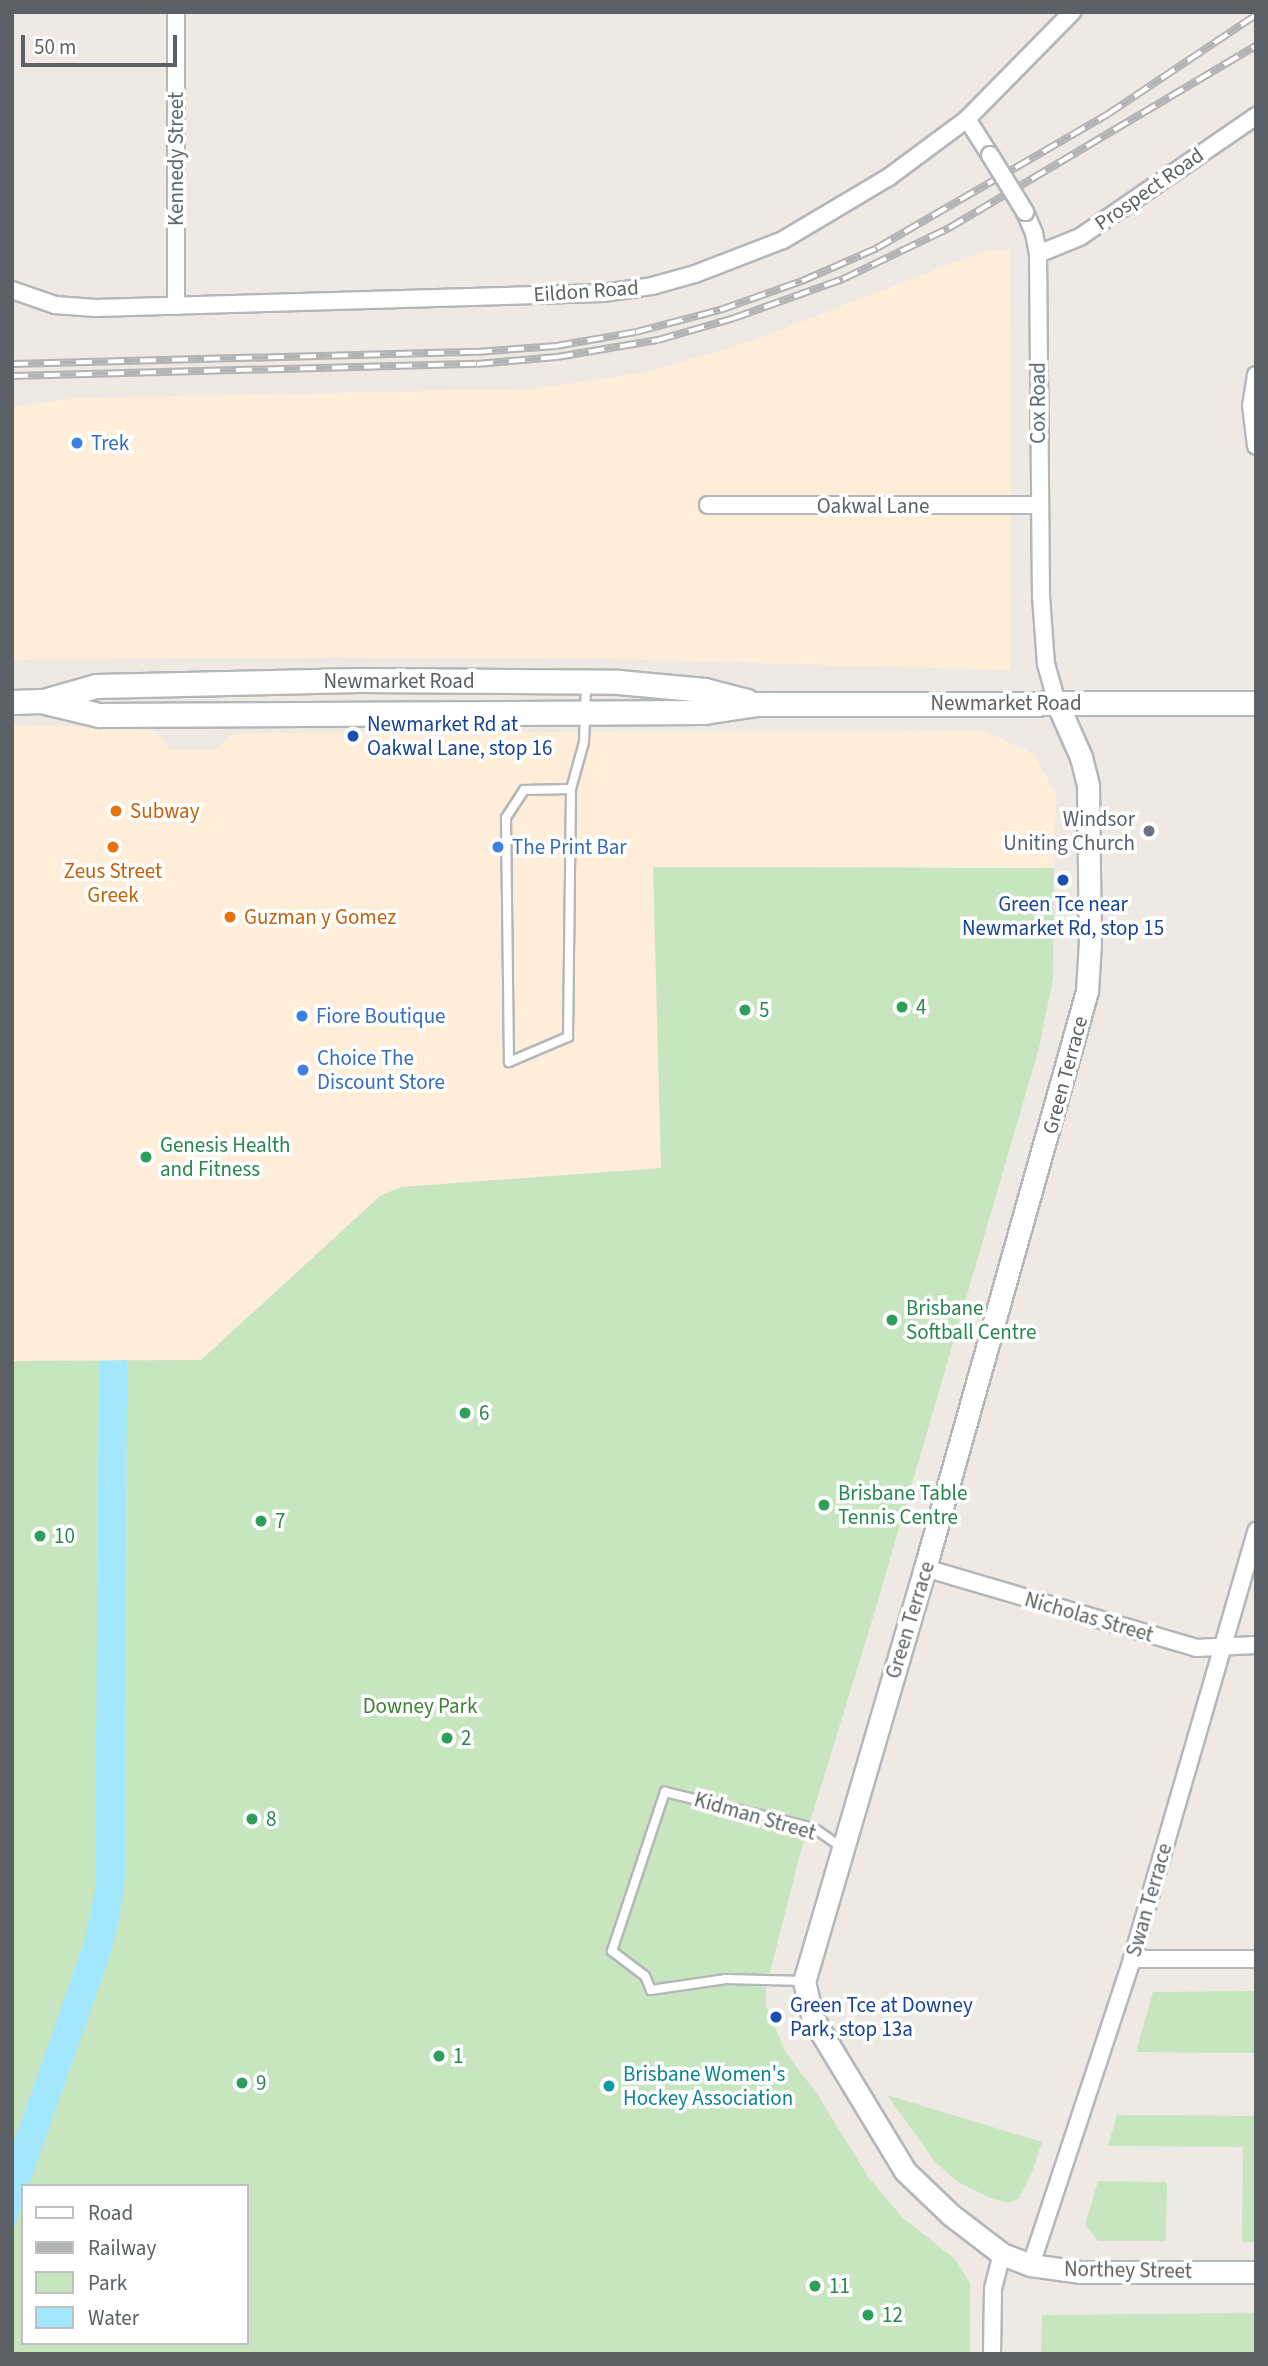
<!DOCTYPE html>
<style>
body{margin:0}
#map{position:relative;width:1268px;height:2366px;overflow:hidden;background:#eeeae3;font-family:"Source Sans 3",sans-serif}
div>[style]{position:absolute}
.commercial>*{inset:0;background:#feeed9}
.green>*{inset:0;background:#c7e6c0}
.water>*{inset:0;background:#a3e7fe}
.roads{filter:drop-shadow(2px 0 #b4b7ba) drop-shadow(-2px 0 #b4b7ba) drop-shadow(0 2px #b4b7ba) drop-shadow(0 -2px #b4b7ba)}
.service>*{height:8px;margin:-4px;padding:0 4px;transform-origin:4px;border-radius:4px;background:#fff}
.minor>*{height:16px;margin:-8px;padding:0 8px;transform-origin:8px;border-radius:8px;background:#fff}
.tertiary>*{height:21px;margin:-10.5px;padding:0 10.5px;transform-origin:10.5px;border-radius:10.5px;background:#fff}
.secondary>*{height:23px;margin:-11.5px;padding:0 11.5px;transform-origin:11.5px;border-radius:11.5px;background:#fff}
.rail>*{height:8px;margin-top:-4px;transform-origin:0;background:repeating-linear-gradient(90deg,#fff 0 16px,#b2b3b4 0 32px);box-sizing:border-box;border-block:2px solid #b2b3b4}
.bridges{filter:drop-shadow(2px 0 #b4b7ba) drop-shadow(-2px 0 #b4b7ba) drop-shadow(0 2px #b4b7ba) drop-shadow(0 -2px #b4b7ba)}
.minor-bridge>*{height:16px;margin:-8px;padding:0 8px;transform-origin:8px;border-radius:8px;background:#fff}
.dots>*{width:19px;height:19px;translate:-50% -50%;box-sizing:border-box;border:4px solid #fff;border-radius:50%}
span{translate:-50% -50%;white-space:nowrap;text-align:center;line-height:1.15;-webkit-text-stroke:7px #fff;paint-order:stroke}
.street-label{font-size:21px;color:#5b6164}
.shop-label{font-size:21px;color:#366cbe}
.left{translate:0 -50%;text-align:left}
.transit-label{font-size:21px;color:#164399}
.food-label{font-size:21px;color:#c56008}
.worship-label{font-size:21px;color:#5b616d}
.right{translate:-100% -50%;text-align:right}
.leisure-label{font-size:21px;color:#27864d}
.park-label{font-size:21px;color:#3f8234}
.culture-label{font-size:21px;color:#0d838f}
.frame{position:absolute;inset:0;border:14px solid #5b6164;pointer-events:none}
.legend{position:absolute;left:21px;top:2184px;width:228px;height:161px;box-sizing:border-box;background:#fff;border:2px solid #bdc0c1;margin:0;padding:9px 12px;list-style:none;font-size:21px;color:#5b6164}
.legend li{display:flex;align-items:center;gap:14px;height:35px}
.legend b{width:35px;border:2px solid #bdc0c1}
.scale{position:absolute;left:21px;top:35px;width:156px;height:32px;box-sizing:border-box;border:4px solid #5b6164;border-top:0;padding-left:9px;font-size:21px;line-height:24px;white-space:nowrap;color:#5b6164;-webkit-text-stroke:5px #fff;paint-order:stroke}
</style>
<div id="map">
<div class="commercial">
<i style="clip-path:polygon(1010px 250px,1011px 670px,611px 659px,334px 657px,12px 660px,12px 407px,76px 398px,533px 389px,648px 372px,749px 342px,984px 251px)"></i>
<i style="clip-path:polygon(12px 725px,146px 728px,159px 734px,170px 750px,216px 750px,227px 738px,241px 733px,984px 731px,1033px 753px,1056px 794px,1054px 868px,653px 867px,661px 1168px,401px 1187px,380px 1196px,201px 1360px,12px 1361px)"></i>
</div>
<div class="green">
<i style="clip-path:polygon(evenodd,653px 867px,1054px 868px,1053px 979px,1039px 1048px,874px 1614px,799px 1858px,766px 1988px,766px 2006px,786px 2053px,817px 2094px,869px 2178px,903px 2218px,956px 2260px,970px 2283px,970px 2354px,12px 2354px,12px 1361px,201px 1360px,380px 1196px,401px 1187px,661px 1168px,653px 867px,23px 2186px,247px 2186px,247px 2343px,23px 2343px,23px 2186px)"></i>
<i style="clip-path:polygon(1256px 1991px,1256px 2053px,1136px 2052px,1153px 1992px)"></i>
<i style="clip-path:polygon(887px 2095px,1042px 2142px,1033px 2170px,1019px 2198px,1009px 2203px,993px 2199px,958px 2182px,936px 2163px)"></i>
<i style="clip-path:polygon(1117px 2115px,1256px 2116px,1256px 2242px,1242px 2242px,1243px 2147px,1108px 2146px)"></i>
<i style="clip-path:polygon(1098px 2181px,1167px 2182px,1166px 2241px,1098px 2241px,1085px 2225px)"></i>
<i style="clip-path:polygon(1256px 2313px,1256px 2354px,1041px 2354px,1042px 2315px)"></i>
</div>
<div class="water">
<i style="clip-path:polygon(127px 1360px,125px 1879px,119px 1920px,111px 1952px,29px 2186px,23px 2186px,23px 2203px,12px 2233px,12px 2147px,84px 1943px,95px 1890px,99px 1361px)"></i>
</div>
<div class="roads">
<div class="service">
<i style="left:571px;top:789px;width:47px;rotate:178.8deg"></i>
<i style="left:524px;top:790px;width:33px;rotate:123deg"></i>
<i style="left:506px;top:818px;width:244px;rotate:89.3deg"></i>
<i style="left:509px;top:1062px;width:64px;rotate:-23deg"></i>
<i style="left:568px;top:1037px;width:248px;rotate:-89.3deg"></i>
<i style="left:571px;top:789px;width:49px;rotate:-74.5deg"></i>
<i style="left:584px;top:742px;width:58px;rotate:-88deg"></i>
<i style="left:804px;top:1981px;width:78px;rotate:-178.5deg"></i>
<i style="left:726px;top:1979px;width:76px;rotate:171.7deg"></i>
<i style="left:651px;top:1990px;width:15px;rotate:-113deg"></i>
<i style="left:645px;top:1976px;width:41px;rotate:-142.9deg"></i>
<i style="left:612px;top:1951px;width:168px;rotate:-71.6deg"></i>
<i style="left:665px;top:1792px;width:153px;rotate:13.6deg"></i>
<i style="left:814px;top:1828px;width:33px;rotate:35deg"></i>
</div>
<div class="minor">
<i style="left:176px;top:12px;width:294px;rotate:90deg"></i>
<i style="left:967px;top:119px;width:43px;rotate:57.4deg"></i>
<i style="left:1025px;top:212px;width:23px;rotate:67deg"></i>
<i style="left:1034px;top:233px;width:21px;rotate:79deg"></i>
<i style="left:1038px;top:254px;width:342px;rotate:89.5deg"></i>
<i style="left:1041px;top:596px;width:68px;rotate:85.8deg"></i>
<i style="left:1046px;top:664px;width:41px;rotate:74.2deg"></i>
<i style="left:1038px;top:254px;width:45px;rotate:-22deg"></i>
<i style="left:1080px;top:237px;width:214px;rotate:-34.5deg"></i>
<i style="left:12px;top:290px;width:46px;rotate:19.2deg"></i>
<i style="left:55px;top:305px;width:41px;rotate:4.2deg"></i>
<i style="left:96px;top:308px;width:507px;rotate:-1.69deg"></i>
<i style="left:603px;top:293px;width:49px;rotate:-8.1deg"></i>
<i style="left:652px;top:286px;width:45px;rotate:-15.6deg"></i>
<i style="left:695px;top:274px;width:94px;rotate:-21.1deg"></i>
<i style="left:783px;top:240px;width:123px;rotate:-30.7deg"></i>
<i style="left:889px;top:177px;width:97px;rotate:-36.6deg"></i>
<i style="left:967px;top:119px;width:150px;rotate:-45.5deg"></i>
<i style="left:1256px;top:375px;width:30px;rotate:99deg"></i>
<i style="left:1251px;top:405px;width:41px;rotate:83deg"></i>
<i style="left:708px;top:505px;width:330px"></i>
<i style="left:925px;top:1568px;width:283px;rotate:16.4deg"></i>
<i style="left:1196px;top:1648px;width:60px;rotate:-2.9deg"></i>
<i style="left:1132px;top:1959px;width:124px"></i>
<i style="left:1031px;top:2265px;width:322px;rotate:-71.7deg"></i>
<i style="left:1132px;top:1959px;width:446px;rotate:-73.8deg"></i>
<i style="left:992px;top:2354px;width:65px;rotate:-89.1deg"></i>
<i style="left:993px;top:2289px;width:36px;rotate:-76deg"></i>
</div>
<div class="tertiary">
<i style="left:1057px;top:703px;width:59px;rotate:66deg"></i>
<i style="left:1081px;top:757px;width:30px;rotate:76deg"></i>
<i style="left:1088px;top:786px;width:156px;rotate:89.3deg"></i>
<i style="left:1090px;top:942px;width:49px;rotate:93.5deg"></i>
<i style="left:1087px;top:991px;width:599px;rotate:105.68deg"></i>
<i style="left:925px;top:1568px;width:430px;rotate:106.3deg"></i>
<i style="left:804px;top:1981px;width:39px;rotate:77deg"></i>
<i style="left:813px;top:2019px;width:178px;rotate:58.8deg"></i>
<i style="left:905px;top:2171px;width:64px;rotate:43.7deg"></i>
<i style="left:951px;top:2215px;width:64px;rotate:37.4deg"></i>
<i style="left:1002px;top:2254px;width:31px;rotate:21deg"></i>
<i style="left:1031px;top:2265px;width:49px;rotate:8.1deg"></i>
<i style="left:1080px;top:2272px;width:176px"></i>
</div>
<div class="secondary">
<i style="left:43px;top:701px;width:55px;rotate:-15.8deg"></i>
<i style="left:96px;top:686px;width:263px;rotate:-1.3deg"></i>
<i style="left:359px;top:680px;width:259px;rotate:0.4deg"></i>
<i style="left:618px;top:682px;width:87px;rotate:5.3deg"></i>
<i style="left:705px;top:690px;width:43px;rotate:14.7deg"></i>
<i style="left:12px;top:702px;width:29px;rotate:-2deg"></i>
<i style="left:41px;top:701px;width:60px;rotate:13.6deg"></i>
<i style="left:99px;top:715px;width:605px;rotate:-0.28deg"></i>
<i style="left:704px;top:712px;width:54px;rotate:-8.6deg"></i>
<i style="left:757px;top:704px;width:499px;rotate:-0.1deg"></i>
</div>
</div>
<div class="rail">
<i style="left:12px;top:364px;width:464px;rotate:-1.5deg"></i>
<i style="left:476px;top:352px;width:80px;rotate:-4.3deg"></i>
<i style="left:556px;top:346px;width:81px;rotate:-9.9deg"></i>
<i style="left:636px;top:332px;width:87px;rotate:-14.7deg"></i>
<i style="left:720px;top:310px;width:87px;rotate:-19.5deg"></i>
<i style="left:802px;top:281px;width:82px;rotate:-23.7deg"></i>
<i style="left:877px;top:248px;width:267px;rotate:-30.1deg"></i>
<i style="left:1108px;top:114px;width:178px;rotate:-33.8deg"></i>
<i style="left:12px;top:376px;width:465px;rotate:-1.5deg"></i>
<i style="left:477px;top:364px;width:80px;rotate:-5deg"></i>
<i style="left:557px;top:357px;width:102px;rotate:-9.6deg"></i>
<i style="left:658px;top:340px;width:79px;rotate:-16.1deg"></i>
<i style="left:734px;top:318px;width:116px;rotate:-19.7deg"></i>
<i style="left:843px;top:279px;width:118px;rotate:-25.7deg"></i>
<i style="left:949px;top:228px;width:357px;rotate:-30.7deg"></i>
</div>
<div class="bridges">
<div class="minor-bridge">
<i style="left:990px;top:155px;width:67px;rotate:58.4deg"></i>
</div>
</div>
<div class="dots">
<i style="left:77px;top:443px;background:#3f7fe0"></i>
<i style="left:353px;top:736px;background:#1a4fb4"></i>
<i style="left:116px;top:811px;background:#e8710a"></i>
<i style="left:1149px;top:831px;background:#6b7280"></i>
<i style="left:113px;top:847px;background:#e8710a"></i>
<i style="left:498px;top:847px;background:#3f7fe0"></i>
<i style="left:1063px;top:880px;background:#1a4fb4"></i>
<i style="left:230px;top:917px;background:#e8710a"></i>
<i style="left:902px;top:1007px;background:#2e9e5b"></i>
<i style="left:745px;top:1010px;background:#2e9e5b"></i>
<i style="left:302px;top:1016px;background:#3f7fe0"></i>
<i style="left:303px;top:1070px;background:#3f7fe0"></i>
<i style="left:146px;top:1157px;background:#2e9e5b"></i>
<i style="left:892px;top:1320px;background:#2e9e5b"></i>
<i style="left:465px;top:1413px;background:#2e9e5b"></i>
<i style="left:824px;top:1505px;background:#2e9e5b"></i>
<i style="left:261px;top:1521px;background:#2e9e5b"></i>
<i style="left:40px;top:1536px;background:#2e9e5b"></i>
<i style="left:447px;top:1738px;background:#2e9e5b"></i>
<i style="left:252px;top:1819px;background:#2e9e5b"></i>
<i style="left:776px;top:2017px;background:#1a4fb4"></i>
<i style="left:439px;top:2056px;background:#2e9e5b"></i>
<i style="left:242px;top:2083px;background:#2e9e5b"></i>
<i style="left:609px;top:2086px;background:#0f9aa8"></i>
<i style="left:815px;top:2286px;background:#2e9e5b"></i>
<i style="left:868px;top:2315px;background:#2e9e5b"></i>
</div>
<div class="street-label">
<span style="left:176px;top:159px;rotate:-90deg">Kennedy Street</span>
<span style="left:1149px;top:189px;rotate:-35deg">Prospect Road</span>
<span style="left:586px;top:291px;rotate:-4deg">Eildon Road</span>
<span style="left:1038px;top:403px;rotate:-90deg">Cox Road</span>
<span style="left:873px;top:506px">Oakwal Lane</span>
<span style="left:399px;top:681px">Newmarket Road</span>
<span style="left:1006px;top:703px">Newmarket Road</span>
<span style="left:1065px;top:1075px;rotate:-75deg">Green Terrace</span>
<span style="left:1089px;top:1617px;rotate:16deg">Nicholas Street</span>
<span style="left:910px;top:1620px;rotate:-73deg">Green Terrace</span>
<span style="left:755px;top:1816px;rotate:16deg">Kidman Street</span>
<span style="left:1149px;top:1900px;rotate:-74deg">Swan Terrace</span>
<span style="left:1128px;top:2270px;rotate:1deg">Northey Street</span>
</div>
<div class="shop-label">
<span class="left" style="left:91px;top:443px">Trek</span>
<span class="left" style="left:512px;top:847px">The Print Bar</span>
<span class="left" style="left:316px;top:1016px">Fiore Boutique</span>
<span class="left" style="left:317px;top:1070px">Choice The<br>Discount Store</span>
</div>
<div class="transit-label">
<span class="left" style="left:367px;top:736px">Newmarket Rd at<br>Oakwal Lane, stop 16</span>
<span style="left:1063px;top:916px">Green Tce near<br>Newmarket Rd, stop 15</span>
<span class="left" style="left:790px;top:2017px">Green Tce at Downey<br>Park, stop 13a</span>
</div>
<div class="food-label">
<span class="left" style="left:130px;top:811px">Subway</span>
<span style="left:113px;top:883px">Zeus Street<br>Greek</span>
<span class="left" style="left:244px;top:917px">Guzman y Gomez</span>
</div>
<div class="worship-label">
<span class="right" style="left:1135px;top:831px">Windsor<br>Uniting Church</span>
</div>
<div class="leisure-label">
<span class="left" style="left:916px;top:1007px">4</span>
<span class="left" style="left:759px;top:1010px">5</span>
<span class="left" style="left:160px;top:1157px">Genesis Health<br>and Fitness</span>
<span class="left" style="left:906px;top:1320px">Brisbane<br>Softball Centre</span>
<span class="left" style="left:479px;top:1413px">6</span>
<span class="left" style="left:838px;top:1505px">Brisbane Table<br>Tennis Centre</span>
<span class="left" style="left:275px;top:1521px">7</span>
<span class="left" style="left:54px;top:1536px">10</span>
<span class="left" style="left:461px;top:1738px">2</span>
<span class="left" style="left:266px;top:1819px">8</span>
<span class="left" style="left:453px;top:2056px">1</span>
<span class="left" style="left:256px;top:2083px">9</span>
<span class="left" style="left:829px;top:2286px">11</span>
<span class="left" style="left:882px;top:2315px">12</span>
</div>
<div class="park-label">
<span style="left:420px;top:1706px">Downey Park</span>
</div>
<div class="culture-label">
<span class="left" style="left:623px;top:2086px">Brisbane Women's<br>Hockey Association</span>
</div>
<div class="frame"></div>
<ul class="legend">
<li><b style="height:9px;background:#fff"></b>Road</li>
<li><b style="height:9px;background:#b2b3b4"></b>Railway</li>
<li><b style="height:19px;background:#c7e6c0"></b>Park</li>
<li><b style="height:19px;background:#a3e7fe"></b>Water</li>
</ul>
<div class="scale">50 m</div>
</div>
